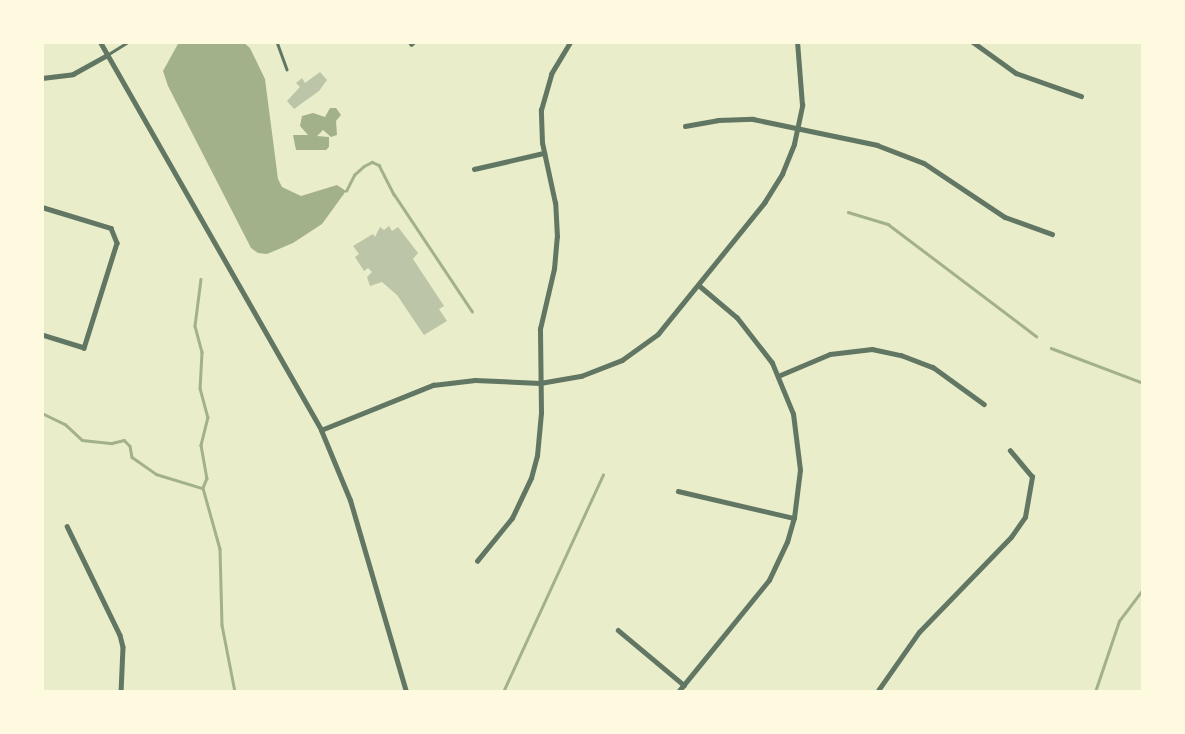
<!DOCTYPE html>
<style>
body{margin:0}
#map{position:relative;width:1185px;height:734px;overflow:hidden;background:#e9edc9;font-family:Roboto,sans-serif}
div>[style]{position:absolute}
.water>*{inset:0;background:#a3b18a}
.stream>*{height:2.5px;margin:-1.25px;padding:0 1.25px;transform-origin:1.25px;border-radius:1.25px;background:#a3b18a}
.building>*{inset:0;background:#bcc5a7}
.service>*{height:2.5px;margin:-1.25px;padding:0 1.25px;transform-origin:1.25px;border-radius:1.25px;background:#617663}
.minor>*{height:4.5px;margin:-2.25px;padding:0 2.25px;transform-origin:2.25px;border-radius:2.25px;background:#617663}
.tertiary>*{height:5px;margin:-2.5px;padding:0 2.5px;transform-origin:2.5px;border-radius:2.5px;background:#617663}
span{translate:-50% -50%;white-space:nowrap;text-align:center;line-height:1.15;-webkit-text-stroke:5px #fefae0;paint-order:stroke}
.frame{position:absolute;inset:0;border:44px solid #fefae0;pointer-events:none}
</style>
<div id="map">
<div class="water">
<i style="clip-path:polygon(179px 42px,243px 42px,250px 48px,265px 79px,278px 179px,282px 187px,301px 196px,337px 185px,346px 191px,322px 224px,293px 243px,267px 254px,258px 253px,251px 248px,168px 86px,163px 71px)"></i>
<i style="clip-path:polygon(330px 108px,336px 108px,341px 115px,336px 121px,337px 135px,331px 137px,323px 130px,317px 136px,329px 137px,329px 147px,326px 150px,296px 150px,293px 135px,308px 135px,300px 126px,302px 116px,313px 113px,325px 117px)"></i>
</div>
<div class="stream">
<i style="left:346px;top:191px;width:18px;rotate:-63deg"></i>
<i style="left:354px;top:175px;width:13px;rotate:-42deg"></i>
<i style="left:364px;top:166px;width:9px;rotate:-27deg"></i>
<i style="left:372px;top:162px;width:8px;rotate:23deg"></i>
<i style="left:379px;top:165px;width:33px;rotate:63deg"></i>
<i style="left:394px;top:194px;width:141px;rotate:56.3deg"></i>
<i style="left:848px;top:212px;width:42px;rotate:16.7deg"></i>
<i style="left:888px;top:224px;width:186px;rotate:37.1deg"></i>
<i style="left:201px;top:279px;width:47px;rotate:97.3deg"></i>
<i style="left:195px;top:326px;width:27px;rotate:75deg"></i>
<i style="left:202px;top:352px;width:36px;rotate:93deg"></i>
<i style="left:200px;top:388px;width:30px;rotate:75deg"></i>
<i style="left:208px;top:417px;width:29px;rotate:104deg"></i>
<i style="left:201px;top:445px;width:34px;rotate:80deg"></i>
<i style="left:207px;top:478px;width:11px;rotate:112deg"></i>
<i style="left:203px;top:488px;width:63px;rotate:74.4deg"></i>
<i style="left:220px;top:549px;width:76px;rotate:88.5deg"></i>
<i style="left:222px;top:625px;width:68px;rotate:79deg"></i>
<i style="left:1051px;top:348px;width:98px;rotate:20.8deg"></i>
<i style="left:42px;top:413px;width:25px;rotate:26deg"></i>
<i style="left:65px;top:424px;width:23px;rotate:43deg"></i>
<i style="left:82px;top:440px;width:30px;rotate:6deg"></i>
<i style="left:112px;top:443px;width:12px;rotate:-14deg"></i>
<i style="left:124px;top:440px;width:8px;rotate:45deg"></i>
<i style="left:130px;top:446px;width:11px;rotate:80deg"></i>
<i style="left:132px;top:457px;width:29px;rotate:35deg"></i>
<i style="left:156px;top:474px;width:48px;rotate:16.9deg"></i>
<i style="left:503px;top:692px;width:239px;rotate:-65.3deg"></i>
<i style="left:1095px;top:692px;width:75px;rotate:-71.3deg"></i>
<i style="left:1119px;top:621px;width:40px;rotate:-53deg"></i>
</div>
<div class="building">
<i style="clip-path:polygon(320px 72px,327px 80px,319px 91px,294px 109px,287px 101px,300px 87px,296px 83px,302px 78px,305px 83px)"></i>
<i style="clip-path:polygon(389px 226px,392px 231px,398px 227px,418px 253px,413px 259px,444px 306px,439px 309px,447px 321px,424px 335px,397px 295px,382px 282px,370px 286px,367px 277px,372px 272px,368px 268px,364px 271px,355px 257px,359px 254px,353px 246px,373px 234px,375px 237px,380px 227px,384px 230px)"></i>
</div>
<div class="service">
<i style="left:277px;top:42px;width:29px;rotate:70deg"></i>
<i style="left:107px;top:55px;width:25px;rotate:-32deg"></i>
</div>
<div class="minor">
<i style="left:973px;top:42px;width:53px;rotate:35.8deg"></i>
<i style="left:1016px;top:73px;width:69px;rotate:19.5deg"></i>
<i style="left:411px;top:44px;width:3px;rotate:-45deg"></i>
<i style="left:42px;top:78px;width:31px;rotate:-7deg"></i>
<i style="left:73px;top:74px;width:39px;rotate:-29deg"></i>
<i style="left:685px;top:126px;width:34px;rotate:-10deg"></i>
<i style="left:718px;top:120px;width:35px;rotate:-2deg"></i>
<i style="left:753px;top:119px;width:127px;rotate:11.8deg"></i>
<i style="left:877px;top:145px;width:50px;rotate:21deg"></i>
<i style="left:924px;top:163px;width:97px;rotate:33.7deg"></i>
<i style="left:1005px;top:217px;width:50px;rotate:19.9deg"></i>
<i style="left:474px;top:169px;width:72px;rotate:-12.9deg"></i>
<i style="left:42px;top:207px;width:72px;rotate:16.9deg"></i>
<i style="left:111px;top:228px;width:16px;rotate:68deg"></i>
<i style="left:117px;top:243px;width:110px;rotate:107.4deg"></i>
<i style="left:84px;top:348px;width:44px;rotate:-162.8deg"></i>
<i style="left:778px;top:376px;width:56px;rotate:-22.9deg"></i>
<i style="left:830px;top:354px;width:42px;rotate:-6.8deg"></i>
<i style="left:872px;top:349px;width:30px;rotate:12deg"></i>
<i style="left:901px;top:355px;width:34px;rotate:21deg"></i>
<i style="left:933px;top:367px;width:63px;rotate:36deg"></i>
<i style="left:321px;top:430px;width:121px;rotate:-21.9deg"></i>
<i style="left:433px;top:385px;width:42px;rotate:-6.8deg"></i>
<i style="left:475px;top:380px;width:65px;rotate:2.6deg"></i>
<i style="left:540px;top:383px;width:42px;rotate:-9.7deg"></i>
<i style="left:581px;top:376px;width:44px;rotate:-21.3deg"></i>
<i style="left:622px;top:360px;width:44px;rotate:-35.8deg"></i>
<i style="left:658px;top:334px;width:169px;rotate:-51deg"></i>
<i style="left:764px;top:203px;width:34px;rotate:-58deg"></i>
<i style="left:782px;top:174px;width:32px;rotate:-68deg"></i>
<i style="left:794px;top:144px;width:40px;rotate:-78deg"></i>
<i style="left:802px;top:105px;width:63px;rotate:-94.5deg"></i>
<i style="left:678px;top:491px;width:119px;rotate:13.1deg"></i>
<i style="left:67px;top:526px;width:121px;rotate:64.1deg"></i>
<i style="left:120px;top:635px;width:12px;rotate:76deg"></i>
<i style="left:123px;top:647px;width:45px;rotate:92.5deg"></i>
<i style="left:477px;top:561px;width:55px;rotate:-50.9deg"></i>
<i style="left:512px;top:518px;width:44px;rotate:-64.6deg"></i>
<i style="left:531px;top:478px;width:23px;rotate:-75deg"></i>
<i style="left:537px;top:456px;width:43px;rotate:-84.7deg"></i>
<i style="left:541px;top:413px;width:84px;rotate:-90.7deg"></i>
<i style="left:540px;top:329px;width:62px;rotate:-76.9deg"></i>
<i style="left:554px;top:269px;width:32px;rotate:-85deg"></i>
<i style="left:557px;top:237px;width:34px;rotate:-93deg"></i>
<i style="left:555px;top:203px;width:61px;rotate:-102.2deg"></i>
<i style="left:542px;top:143px;width:33px;rotate:-92deg"></i>
<i style="left:541px;top:110px;width:37px;rotate:-74deg"></i>
<i style="left:551px;top:74px;width:37px;rotate:-59deg"></i>
<i style="left:618px;top:630px;width:86px;rotate:39.8deg"></i>
<i style="left:678px;top:692px;width:144px;rotate:-50.9deg"></i>
<i style="left:769px;top:580px;width:42px;rotate:-64.7deg"></i>
<i style="left:787px;top:542px;width:25px;rotate:-74deg"></i>
<i style="left:794px;top:518px;width:48px;rotate:-82.9deg"></i>
<i style="left:800px;top:470px;width:56px;rotate:-97.1deg"></i>
<i style="left:793px;top:414px;width:55px;rotate:-112.4deg"></i>
<i style="left:772px;top:363px;width:57px;rotate:-127.9deg"></i>
<i style="left:737px;top:318px;width:50px;rotate:-139.9deg"></i>
<i style="left:877px;top:692px;width:73px;rotate:-55deg"></i>
<i style="left:919px;top:632px;width:132px;rotate:-45.9deg"></i>
<i style="left:1011px;top:537px;width:24px;rotate:-55deg"></i>
<i style="left:1025px;top:517px;width:41px;rotate:-80.1deg"></i>
<i style="left:1032px;top:477px;width:34px;rotate:-130deg"></i>
</div>
<div class="tertiary">
<i style="left:100px;top:42px;width:447px;rotate:60.3deg"></i>
<i style="left:321px;top:430px;width:76px;rotate:67.5deg"></i>
<i style="left:350px;top:500px;width:200px;rotate:73.7deg"></i>
</div>
<div class="frame"></div>
</div>
